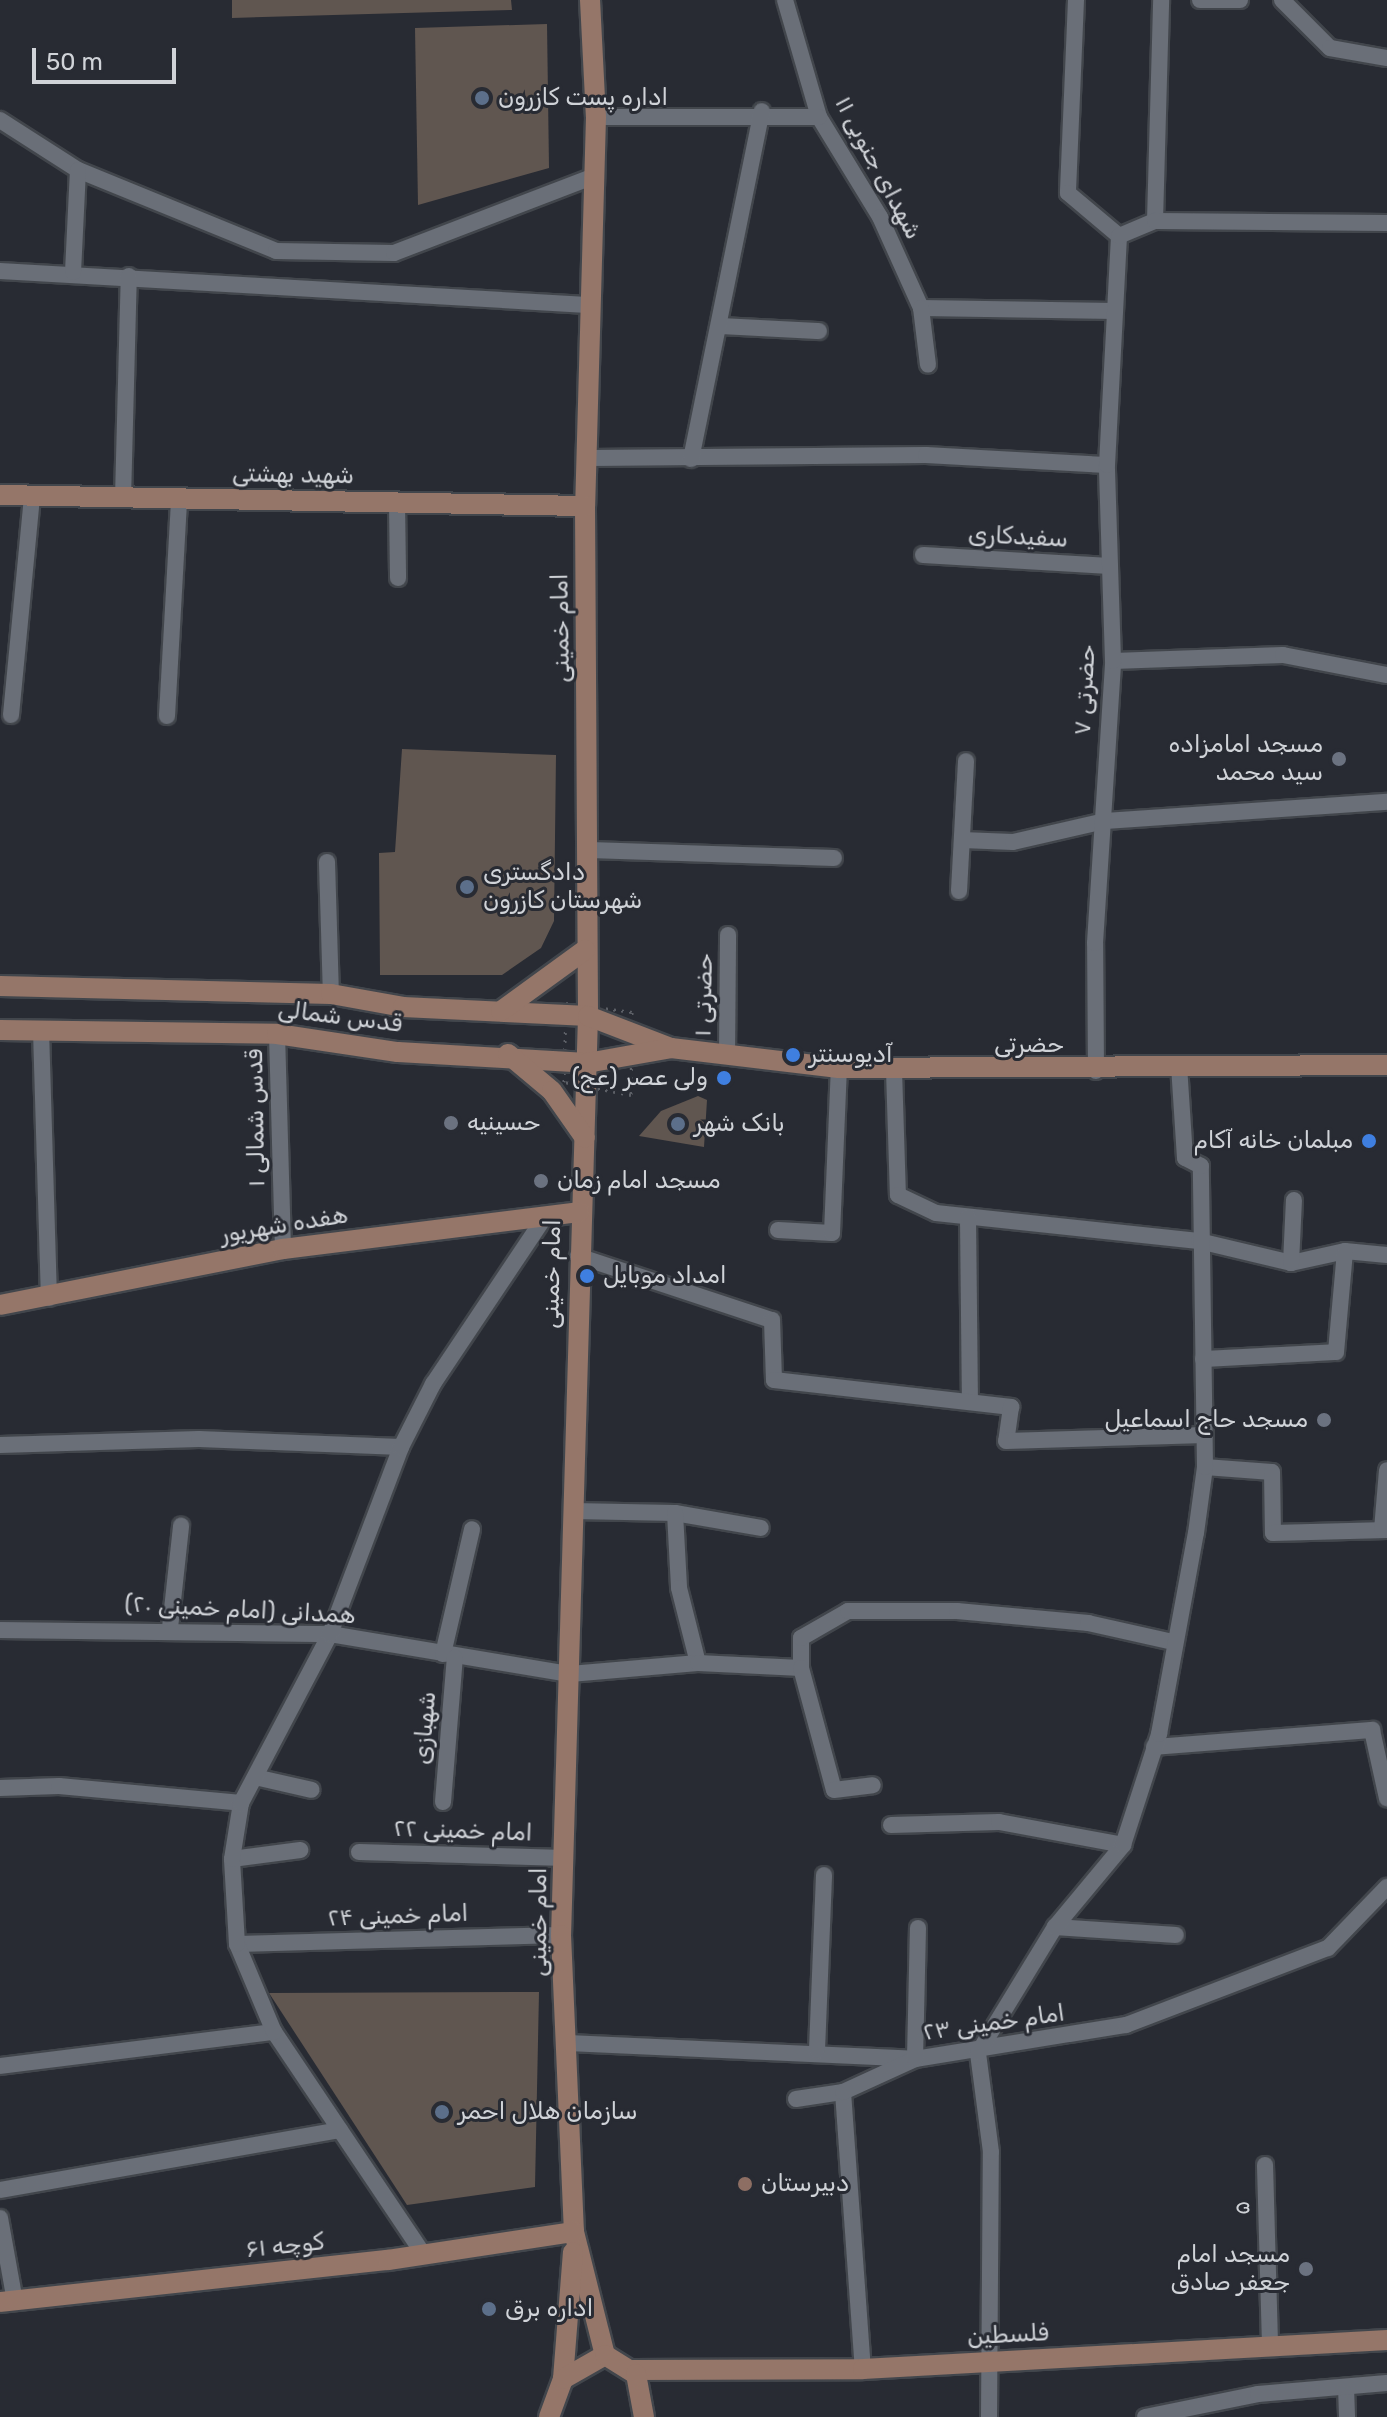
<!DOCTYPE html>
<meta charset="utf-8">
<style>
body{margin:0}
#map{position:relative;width:1387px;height:2417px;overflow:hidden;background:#282b33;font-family:Rubik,Vazirmatn,sans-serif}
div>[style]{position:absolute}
.building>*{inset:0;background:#605650}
.path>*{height:3px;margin-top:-1.5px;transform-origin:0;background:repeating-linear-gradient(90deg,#5c5f66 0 2px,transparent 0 8px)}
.roads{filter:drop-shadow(2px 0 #42464c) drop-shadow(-2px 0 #42464c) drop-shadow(0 2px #42464c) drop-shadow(0 -2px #42464c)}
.street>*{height:16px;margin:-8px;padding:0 8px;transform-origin:8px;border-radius:8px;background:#6a6f78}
.secondary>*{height:20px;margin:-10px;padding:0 10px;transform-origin:10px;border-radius:10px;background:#957669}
.dots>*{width:22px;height:22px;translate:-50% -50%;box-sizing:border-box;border:4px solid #282b33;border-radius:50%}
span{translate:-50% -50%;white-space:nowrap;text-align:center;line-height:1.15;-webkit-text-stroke:6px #282b33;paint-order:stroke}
.poi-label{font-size:24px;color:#d0d3d8}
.left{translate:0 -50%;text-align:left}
.right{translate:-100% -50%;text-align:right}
.street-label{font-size:24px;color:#d0d3d8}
.scale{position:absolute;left:32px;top:48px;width:144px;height:36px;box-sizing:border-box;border:4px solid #d0d3d8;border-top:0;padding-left:10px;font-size:24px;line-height:28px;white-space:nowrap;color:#d0d3d8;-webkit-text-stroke:6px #282b33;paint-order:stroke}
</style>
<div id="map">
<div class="building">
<i style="clip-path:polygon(232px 0,511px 0,512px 10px,232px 18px)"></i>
<i style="clip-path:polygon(547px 24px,549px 168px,418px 205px,415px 28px)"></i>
<i style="clip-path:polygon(402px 749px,556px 755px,554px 921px,541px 948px,502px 975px,380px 975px,379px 853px,395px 852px)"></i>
<i style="clip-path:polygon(698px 1096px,707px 1100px,704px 1147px,639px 1136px,661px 1111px)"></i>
<i style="clip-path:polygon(539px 1992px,535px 2187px,407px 2205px,269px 1993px)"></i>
</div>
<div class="path">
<i style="left:566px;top:1003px;width:67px;rotate:7.8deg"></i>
<i style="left:632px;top:1012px;width:83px;rotate:90.7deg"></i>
<i style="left:631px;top:1095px;width:68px;rotate:-169deg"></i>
<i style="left:564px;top:1082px;width:79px;rotate:-88.5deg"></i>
</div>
<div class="roads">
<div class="street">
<i style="left:785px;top:0;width:122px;rotate:73.8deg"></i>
<i style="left:819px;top:117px;width:117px;rotate:58.6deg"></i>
<i style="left:880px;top:217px;width:100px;rotate:65.7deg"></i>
<i style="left:921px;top:308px;width:194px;rotate:0.9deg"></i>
<i style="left:1076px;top:0;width:193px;rotate:92.4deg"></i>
<i style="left:1068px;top:193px;width:67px;rotate:40.1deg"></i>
<i style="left:1200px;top:0;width:40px"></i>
<i style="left:1282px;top:0;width:68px;rotate:45deg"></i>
<i style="left:1330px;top:48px;width:58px;rotate:10deg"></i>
<i style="left:596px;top:117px;width:223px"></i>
<i style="left:0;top:120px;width:93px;rotate:32.7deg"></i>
<i style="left:78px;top:170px;width:214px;rotate:22.2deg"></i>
<i style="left:276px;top:251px;width:118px;rotate:1deg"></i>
<i style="left:394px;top:253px;width:212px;rotate:-21deg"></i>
<i style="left:1155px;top:221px;width:221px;rotate:-88.4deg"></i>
<i style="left:0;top:271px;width:588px;rotate:3.31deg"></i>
<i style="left:73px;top:272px;width:102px;rotate:-87.2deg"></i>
<i style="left:921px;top:308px;width:57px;rotate:83deg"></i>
<i style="left:719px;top:326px;width:100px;rotate:2.9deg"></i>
<i style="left:590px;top:458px;width:336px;rotate:-0.5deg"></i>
<i style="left:926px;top:455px;width:181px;rotate:3.2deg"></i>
<i style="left:691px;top:459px;width:355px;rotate:-78.5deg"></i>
<i style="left:123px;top:498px;width:222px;rotate:-88.5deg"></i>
<i style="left:397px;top:503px;width:75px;rotate:89.2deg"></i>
<i style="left:923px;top:555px;width:187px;rotate:3.4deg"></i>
<i style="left:1113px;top:661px;width:170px;rotate:-2deg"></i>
<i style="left:1283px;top:655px;width:106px;rotate:10.9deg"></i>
<i style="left:11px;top:715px;width:219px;rotate:-84.5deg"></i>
<i style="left:167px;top:716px;width:217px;rotate:-86.8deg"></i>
<i style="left:962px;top:840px;width:51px;rotate:2.2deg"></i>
<i style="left:1013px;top:842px;width:94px;rotate:-12.9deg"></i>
<i style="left:1105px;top:821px;width:283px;rotate:-3.9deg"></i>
<i style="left:590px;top:850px;width:244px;rotate:1.9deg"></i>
<i style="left:327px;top:862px;width:132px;rotate:88.3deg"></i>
<i style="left:959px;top:891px;width:130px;rotate:-86.9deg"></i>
<i style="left:41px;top:1030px;width:268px;rotate:88.3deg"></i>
<i style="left:277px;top:1034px;width:215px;rotate:88.4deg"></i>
<i style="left:727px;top:1056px;width:121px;rotate:-89.5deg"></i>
<i style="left:894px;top:1070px;width:125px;rotate:88.2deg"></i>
<i style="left:898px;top:1195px;width:42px;rotate:25.3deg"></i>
<i style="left:936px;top:1213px;width:264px;rotate:6.1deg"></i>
<i style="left:1199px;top:1241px;width:95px;rotate:13.4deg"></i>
<i style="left:1291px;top:1263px;width:55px;rotate:-12.5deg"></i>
<i style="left:1345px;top:1251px;width:42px;rotate:5.4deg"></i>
<i style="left:1096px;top:1071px;width:128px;rotate:-90.4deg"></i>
<i style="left:1095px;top:943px;width:283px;rotate:-86.3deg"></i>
<i style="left:1113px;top:661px;width:196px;rotate:-91.8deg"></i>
<i style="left:1107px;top:465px;width:229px;rotate:-87deg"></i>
<i style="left:1119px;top:236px;width:39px;rotate:-23deg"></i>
<i style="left:1155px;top:221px;width:232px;rotate:0.5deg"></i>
<i style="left:968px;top:1217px;width:183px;rotate:89.4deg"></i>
<i style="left:778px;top:1230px;width:54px;rotate:3.2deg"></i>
<i style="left:832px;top:1233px;width:165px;rotate:-87.6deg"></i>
<i style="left:578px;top:1256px;width:204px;rotate:18.3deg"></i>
<i style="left:772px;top:1320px;width:60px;rotate:88.1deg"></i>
<i style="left:774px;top:1380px;width:239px;rotate:6.5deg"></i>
<i style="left:1011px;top:1407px;width:34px;rotate:98deg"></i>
<i style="left:1006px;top:1441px;width:199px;rotate:-1.7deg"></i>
<i style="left:1291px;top:1263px;width:63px;rotate:-87.3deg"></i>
<i style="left:1203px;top:1359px;width:133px;rotate:-3deg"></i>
<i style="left:1336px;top:1352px;width:101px;rotate:-84.9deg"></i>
<i style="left:0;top:1445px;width:199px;rotate:-1.7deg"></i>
<i style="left:199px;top:1439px;width:202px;rotate:2.3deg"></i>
<i style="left:1205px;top:1467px;width:67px;rotate:4.3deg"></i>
<i style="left:1272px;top:1472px;width:61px;rotate:89.1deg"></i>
<i style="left:1273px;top:1533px;width:114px;rotate:-1.5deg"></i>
<i style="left:573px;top:1511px;width:102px;rotate:1.1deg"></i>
<i style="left:675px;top:1513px;width:87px;rotate:9.9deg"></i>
<i style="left:675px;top:1513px;width:75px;rotate:86.9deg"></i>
<i style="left:679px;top:1588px;width:77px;rotate:75.8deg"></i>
<i style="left:1382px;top:1530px;width:60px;rotate:-85.2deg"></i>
<i style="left:170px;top:1628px;width:103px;rotate:-83.8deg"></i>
<i style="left:0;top:1630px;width:330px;rotate:0.7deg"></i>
<i style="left:330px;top:1634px;width:243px;rotate:9.5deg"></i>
<i style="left:570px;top:1674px;width:128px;rotate:-4.9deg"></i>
<i style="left:698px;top:1663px;width:103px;rotate:2.8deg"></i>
<i style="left:801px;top:1668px;width:30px;rotate:-90deg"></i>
<i style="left:801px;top:1638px;width:54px;rotate:-29.9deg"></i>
<i style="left:848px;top:1611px;width:109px"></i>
<i style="left:957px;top:1611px;width:132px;rotate:5.2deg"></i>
<i style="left:1088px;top:1623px;width:87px;rotate:12.6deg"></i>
<i style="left:443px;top:1654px;width:128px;rotate:-76.9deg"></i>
<i style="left:801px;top:1668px;width:126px;rotate:74.9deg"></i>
<i style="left:834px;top:1790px;width:39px;rotate:-7deg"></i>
<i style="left:1154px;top:1747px;width:219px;rotate:-4.5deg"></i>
<i style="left:1372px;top:1730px;width:70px;rotate:77.6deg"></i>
<i style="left:255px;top:1777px;width:58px;rotate:12.8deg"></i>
<i style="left:0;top:1788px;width:59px;rotate:-1.9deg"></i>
<i style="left:59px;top:1786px;width:183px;rotate:5.3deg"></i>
<i style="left:443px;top:1802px;width:145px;rotate:-85.3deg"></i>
<i style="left:891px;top:1825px;width:108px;rotate:-1.6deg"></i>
<i style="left:999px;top:1822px;width:126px;rotate:10.5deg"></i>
<i style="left:359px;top:1852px;width:206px;rotate:1.7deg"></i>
<i style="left:232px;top:1859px;width:69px;rotate:-7.5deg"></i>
<i style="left:1055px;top:1927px;width:121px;rotate:3.8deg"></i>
<i style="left:237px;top:1944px;width:324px;rotate:-1.6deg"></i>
<i style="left:568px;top:2043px;width:347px;rotate:2.6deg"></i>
<i style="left:915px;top:2059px;width:214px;rotate:-9.2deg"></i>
<i style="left:1126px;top:2025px;width:216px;rotate:-20.9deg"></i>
<i style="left:1328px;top:1948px;width:85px;rotate:-46deg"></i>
<i style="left:817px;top:2050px;width:175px;rotate:-87.7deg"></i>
<i style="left:0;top:2066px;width:276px;rotate:-7.1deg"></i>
<i style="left:843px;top:2092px;width:278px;rotate:85.9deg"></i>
<i style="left:796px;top:2099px;width:48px;rotate:-8.5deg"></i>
<i style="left:843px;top:2092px;width:79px;rotate:-24.6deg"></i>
<i style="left:915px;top:2059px;width:131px;rotate:-88.7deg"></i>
<i style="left:1265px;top:2165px;width:181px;rotate:88.4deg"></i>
<i style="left:0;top:2190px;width:345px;rotate:-10deg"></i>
<i style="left:0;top:2218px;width:84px;rotate:79.8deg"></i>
<i style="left:424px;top:2255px;width:269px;rotate:-123.9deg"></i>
<i style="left:274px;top:2032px;width:95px;rotate:-112.8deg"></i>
<i style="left:237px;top:1944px;width:85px;rotate:-93.4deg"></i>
<i style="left:232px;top:1859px;width:57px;rotate:-80.9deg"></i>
<i style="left:241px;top:1803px;width:191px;rotate:-62.2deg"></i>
<i style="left:330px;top:1634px;width:200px;rotate:-69.2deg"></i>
<i style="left:401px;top:1447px;width:71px;rotate:-63.1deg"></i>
<i style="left:433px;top:1384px;width:201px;rotate:-56.2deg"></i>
<i style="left:1346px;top:2387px;width:30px;rotate:88deg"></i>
<i style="left:989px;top:2417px;width:265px;rotate:-89.6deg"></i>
<i style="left:991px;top:2152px;width:100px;rotate:-97.5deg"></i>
<i style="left:978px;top:2053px;width:148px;rotate:-58.6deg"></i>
<i style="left:1055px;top:1927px;width:107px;rotate:-50.3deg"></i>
<i style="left:1123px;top:1845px;width:117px;rotate:-72deg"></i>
<i style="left:1159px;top:1734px;width:204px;rotate:-79.6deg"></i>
<i style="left:1196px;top:1533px;width:67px;rotate:-82.2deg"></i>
<i style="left:1205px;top:1467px;width:301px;rotate:-90.8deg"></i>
<i style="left:1201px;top:1166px;width:18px;rotate:-153deg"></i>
<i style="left:1185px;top:1158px;width:93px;rotate:-93.7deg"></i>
<i style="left:1145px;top:2417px;width:115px;rotate:-11.5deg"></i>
<i style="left:1258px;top:2394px;width:129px;rotate:-4.9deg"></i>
</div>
<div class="secondary">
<i style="left:590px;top:0;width:117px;rotate:87.1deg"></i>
<i style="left:596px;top:117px;width:389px;rotate:91.6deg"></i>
<i style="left:585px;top:506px;width:510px;rotate:89.66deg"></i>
<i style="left:588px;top:1016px;width:919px;rotate:91.68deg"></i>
<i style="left:561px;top:1935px;width:297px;rotate:87.5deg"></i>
<i style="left:574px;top:2232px;width:127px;rotate:75.9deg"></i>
<i style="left:0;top:495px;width:585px;rotate:1.08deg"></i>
<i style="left:0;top:986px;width:331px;rotate:1.4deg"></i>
<i style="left:331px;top:994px;width:73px;rotate:10.2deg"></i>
<i style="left:403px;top:1007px;width:185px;rotate:2.8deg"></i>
<i style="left:588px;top:1016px;width:89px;rotate:21.1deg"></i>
<i style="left:671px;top:1048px;width:169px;rotate:6.8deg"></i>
<i style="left:839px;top:1068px;width:548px;rotate:-0.31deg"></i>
<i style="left:501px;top:1011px;width:104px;rotate:-36deg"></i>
<i style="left:0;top:1030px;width:277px;rotate:0.8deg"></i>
<i style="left:277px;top:1034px;width:122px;rotate:8.5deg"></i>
<i style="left:398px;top:1052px;width:189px;rotate:3.3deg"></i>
<i style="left:587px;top:1063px;width:85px;rotate:-10.1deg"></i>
<i style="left:508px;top:1054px;width:57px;rotate:40.1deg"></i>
<i style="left:552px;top:1091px;width:57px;rotate:54.9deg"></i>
<i style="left:0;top:1305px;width:288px;rotate:-11.2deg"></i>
<i style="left:283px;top:1249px;width:298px;rotate:-7.1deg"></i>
<i style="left:0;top:2302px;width:390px;rotate:-6.2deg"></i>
<i style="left:388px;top:2260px;width:188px;rotate:-8.6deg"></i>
<i style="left:632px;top:2370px;width:231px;rotate:-0.2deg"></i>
<i style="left:863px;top:2369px;width:525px;rotate:-3.17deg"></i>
<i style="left:563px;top:2379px;width:127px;rotate:-85.5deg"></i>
<i style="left:549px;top:2417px;width:40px;rotate:-69.8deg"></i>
<i style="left:563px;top:2379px;width:48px;rotate:-29.7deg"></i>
<i style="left:605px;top:2355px;width:36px;rotate:32deg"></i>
<i style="left:636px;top:2374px;width:44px;rotate:79.5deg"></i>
</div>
</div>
<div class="dots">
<i style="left:482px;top:98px;background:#5c6f8a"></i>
<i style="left:1339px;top:759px;background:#6b7280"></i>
<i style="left:467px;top:887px;background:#5c6f8a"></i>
<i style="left:793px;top:1055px;background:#3f7fe0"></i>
<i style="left:724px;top:1078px;background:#3f7fe0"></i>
<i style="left:451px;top:1123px;background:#6b7280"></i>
<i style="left:678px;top:1124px;background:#5c6f8a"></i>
<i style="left:1369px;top:1141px;background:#3f7fe0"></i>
<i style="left:541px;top:1181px;background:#6b7280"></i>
<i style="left:587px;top:1276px;background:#3f7fe0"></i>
<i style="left:1324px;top:1420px;background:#6b7280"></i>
<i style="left:442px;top:2112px;background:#5c6f8a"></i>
<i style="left:745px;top:2184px;background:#8d6e63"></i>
<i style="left:1306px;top:2269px;background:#6b7280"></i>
<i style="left:489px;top:2309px;background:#5c6f8a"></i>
</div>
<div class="poi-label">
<span class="left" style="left:498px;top:98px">اداره پست کازرون</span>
<span class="right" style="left:1323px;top:759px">مسجد امامزاده<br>سید محمد</span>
<span class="left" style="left:483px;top:887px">دادگستری<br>شهرستان کازرون</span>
<span class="left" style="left:809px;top:1055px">آدیوسنتر</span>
<span class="right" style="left:708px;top:1078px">ولی عصر (عج)</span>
<span class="left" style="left:467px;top:1123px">حسینیه</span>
<span class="left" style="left:694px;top:1124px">بانک شهر</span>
<span class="right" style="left:1353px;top:1141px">مبلمان خانه آکام</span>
<span class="left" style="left:557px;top:1181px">مسجد امام زمان</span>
<span class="left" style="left:603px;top:1276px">امداد موبایل</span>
<span class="right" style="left:1308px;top:1420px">مسجد حاج اسماعیل</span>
<span class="left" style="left:458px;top:2112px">سازمان هلال احمر</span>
<span class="left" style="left:761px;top:2184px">دبیرستان</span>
<span class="right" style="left:1290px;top:2269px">مسجد امام<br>جعفر صادق</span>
<span class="left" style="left:505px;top:2309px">اداره برق</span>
</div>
<div class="street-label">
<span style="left:878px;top:168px;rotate:62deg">۱۱ شهدای جنوبی</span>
<span style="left:293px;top:475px;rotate:1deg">شهید بهشتی</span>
<span style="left:1018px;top:537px;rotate:3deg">سفیدکاری</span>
<span style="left:561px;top:628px;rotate:-91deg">امام خمینی</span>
<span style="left:1085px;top:690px;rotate:-87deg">حضرتی ۷</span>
<span style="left:704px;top:995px;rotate:-89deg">حضرتی ۱</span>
<span style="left:340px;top:1017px;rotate:7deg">قدس شمالی</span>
<span style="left:1029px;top:1045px">حضرتی</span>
<span style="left:256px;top:1118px;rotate:-91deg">قدس شمالی ۱</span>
<span style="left:284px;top:1225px;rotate:-9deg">هفده شهریور</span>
<span style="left:552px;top:1274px;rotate:-89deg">امام خمینی</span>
<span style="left:240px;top:1610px;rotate:3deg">همدانی (امام خمینی ۲۰)</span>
<span style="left:425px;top:1728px;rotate:-85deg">شهبازی</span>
<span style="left:463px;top:1831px;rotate:2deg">امام خمینی ۲۲</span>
<span style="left:398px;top:1916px;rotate:-2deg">امام خمینی ۲۴</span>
<span style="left:539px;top:1922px;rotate:-90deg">امام خمینی</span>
<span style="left:994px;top:2023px;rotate:-8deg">امام خمینی ۲۳</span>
<span style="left:1242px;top:2208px;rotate:-92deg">۵</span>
<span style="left:285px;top:2246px;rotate:-6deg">کوچه ۶۱</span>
<span style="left:1008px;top:2335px;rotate:-3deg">فلسطین</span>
</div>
<div class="scale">50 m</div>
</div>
